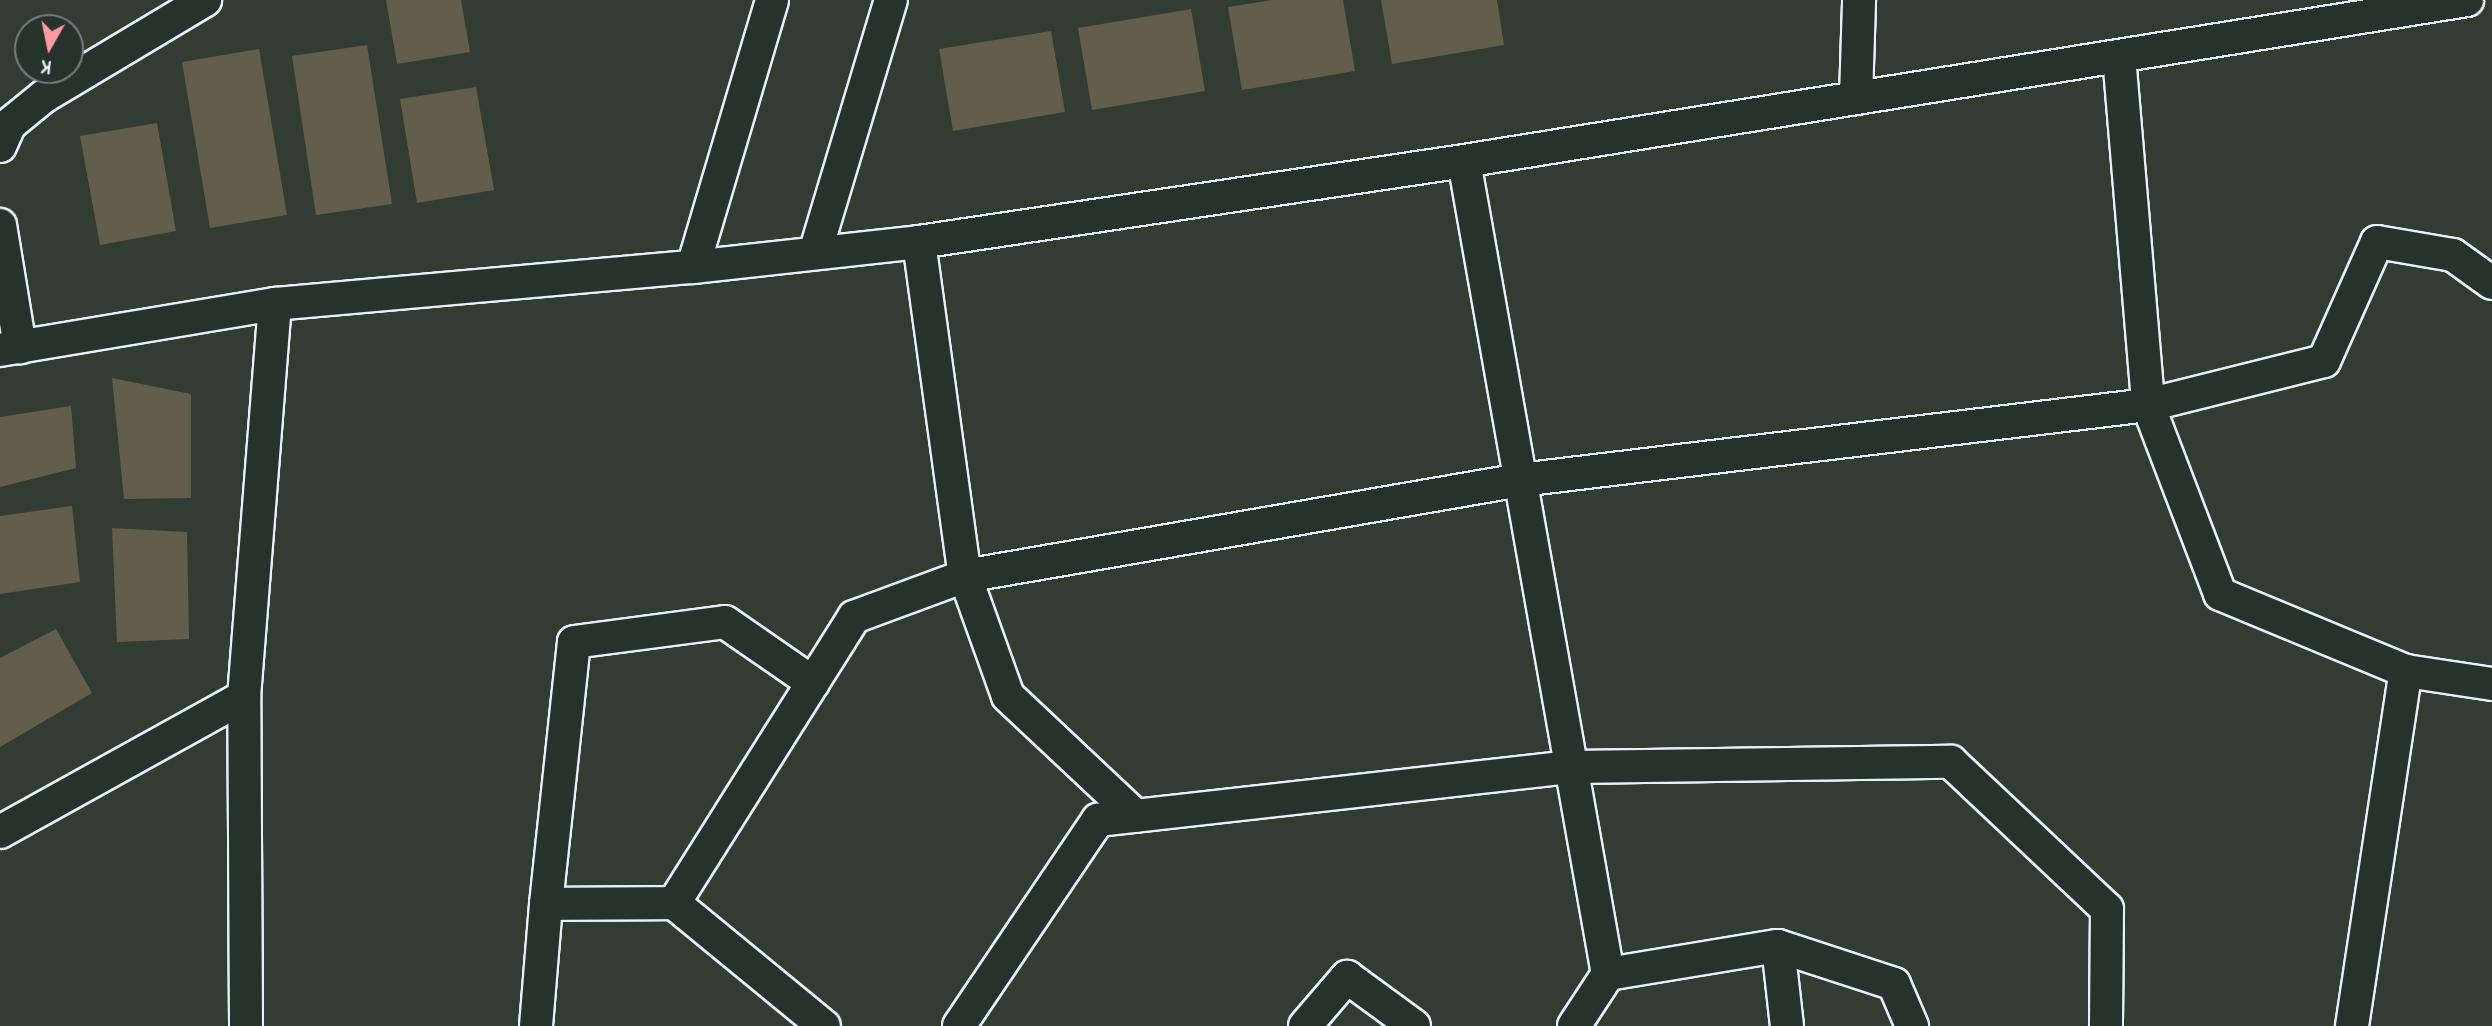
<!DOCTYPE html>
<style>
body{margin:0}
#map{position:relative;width:2492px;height:1026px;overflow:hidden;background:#323c33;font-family:"Patrick Hand",sans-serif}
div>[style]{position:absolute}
.building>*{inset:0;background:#635e4c}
.roads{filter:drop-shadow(2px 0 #e8f1f8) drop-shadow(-2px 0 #e8f1f8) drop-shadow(0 2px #e8f1f8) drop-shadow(0 -2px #e8f1f8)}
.minor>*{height:32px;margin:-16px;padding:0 16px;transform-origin:16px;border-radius:16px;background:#26332d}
span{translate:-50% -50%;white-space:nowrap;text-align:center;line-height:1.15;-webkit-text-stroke:7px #26332d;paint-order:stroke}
.north{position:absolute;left:14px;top:14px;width:70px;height:70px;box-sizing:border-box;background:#26332d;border:2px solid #747f7e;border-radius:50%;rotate:189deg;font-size:19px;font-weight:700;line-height:28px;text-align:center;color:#e8f1f8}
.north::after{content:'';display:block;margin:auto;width:24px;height:32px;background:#ff9aa2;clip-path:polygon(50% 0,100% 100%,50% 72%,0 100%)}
</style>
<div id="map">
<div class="building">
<i style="clip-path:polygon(386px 0,461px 0,470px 52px,397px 64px)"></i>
<i style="clip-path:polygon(1272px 0,1343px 0,1355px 71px,1242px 90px,1228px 7px)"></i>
<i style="clip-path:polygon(1381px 0,1497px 0,1504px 45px,1392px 64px)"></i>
<i style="clip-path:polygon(1191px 9px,1205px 91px,1092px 110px,1078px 28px)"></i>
<i style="clip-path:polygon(1051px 31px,1065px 112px,953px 131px,939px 49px)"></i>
<i style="clip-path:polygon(367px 45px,392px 204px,316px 215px,292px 56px)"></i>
<i style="clip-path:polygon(259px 49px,287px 215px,210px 228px,182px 62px)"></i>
<i style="clip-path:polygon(476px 87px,494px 190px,417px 203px,400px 99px)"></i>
<i style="clip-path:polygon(157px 123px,176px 231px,100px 245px,80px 136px)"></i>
<i style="clip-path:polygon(112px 378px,191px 394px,191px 498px,124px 499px)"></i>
<i style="clip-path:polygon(71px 406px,76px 468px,0 487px,0 417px)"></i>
<i style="clip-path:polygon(72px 506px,80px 582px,0 594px,0 516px)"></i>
<i style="clip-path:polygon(112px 528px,187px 532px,189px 639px,117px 642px)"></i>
<i style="clip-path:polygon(56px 629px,92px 693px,0 747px,0 658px)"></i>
</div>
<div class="roads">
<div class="minor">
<i style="left:2119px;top:56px;width:350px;rotate:85.2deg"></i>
<i style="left:2148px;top:405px;width:202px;rotate:69.1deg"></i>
<i style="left:2220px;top:594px;width:201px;rotate:22.5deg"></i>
<i style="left:2406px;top:671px;width:87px;rotate:8.6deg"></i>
<i style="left:1856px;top:98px;width:98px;rotate:-88.2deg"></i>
<i style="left:0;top:146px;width:24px;rotate:-66deg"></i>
<i style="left:10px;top:124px;width:43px;rotate:-39.3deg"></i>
<i style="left:43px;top:97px;width:189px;rotate:-30.9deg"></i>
<i style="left:1464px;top:161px;width:826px;rotate:79.96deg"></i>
<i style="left:1608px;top:974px;width:62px;rotate:123.2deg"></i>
<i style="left:0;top:225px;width:124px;rotate:80.7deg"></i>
<i style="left:919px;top:242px;width:337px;rotate:82.2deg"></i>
<i style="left:965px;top:576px;width:127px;rotate:70.3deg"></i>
<i style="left:1008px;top:696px;width:175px;rotate:43.2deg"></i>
<i style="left:815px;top:253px;width:264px;rotate:-73.3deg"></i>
<i style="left:693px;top:267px;width:278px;rotate:-73.5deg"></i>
<i style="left:0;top:350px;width:279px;rotate:-9.5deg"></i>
<i style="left:275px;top:304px;width:420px;rotate:-5.1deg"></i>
<i style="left:693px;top:267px;width:227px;rotate:-6.3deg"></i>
<i style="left:919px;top:242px;width:551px;rotate:-8.45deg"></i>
<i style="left:1464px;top:161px;width:1016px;rotate:-9.12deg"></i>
<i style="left:0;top:832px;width:279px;rotate:-29deg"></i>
<i style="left:674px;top:903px;width:338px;rotate:-57.8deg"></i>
<i style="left:854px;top:617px;width:118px;rotate:-20.3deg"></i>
<i style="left:965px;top:576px;width:563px;rotate:-9.81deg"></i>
<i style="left:1520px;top:480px;width:632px;rotate:-6.81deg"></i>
<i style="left:2148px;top:405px;width:181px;rotate:-14deg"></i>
<i style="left:2324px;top:361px;width:130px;rotate:-66deg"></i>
<i style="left:2377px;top:242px;width:77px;rotate:9.7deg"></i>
<i style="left:2453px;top:255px;width:48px;rotate:35.7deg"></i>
<i style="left:546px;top:904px;width:263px;rotate:-83.9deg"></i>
<i style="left:574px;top:642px;width:152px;rotate:-7.5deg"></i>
<i style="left:725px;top:622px;width:107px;rotate:34.7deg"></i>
<i style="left:1778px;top:946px;width:122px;rotate:18.1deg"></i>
<i style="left:1894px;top:984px;width:46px;rotate:66.8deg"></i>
<i style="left:1608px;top:974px;width:172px;rotate:-9.4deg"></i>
<i style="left:1778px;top:946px;width:81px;rotate:83.6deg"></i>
<i style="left:246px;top:1026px;width:329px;rotate:-90.3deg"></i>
<i style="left:244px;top:697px;width:394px;rotate:-85.5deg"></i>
<i style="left:536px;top:1026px;width:122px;rotate:-85.3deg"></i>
<i style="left:546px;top:904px;width:128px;rotate:-0.4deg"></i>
<i style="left:674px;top:903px;width:194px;rotate:39.4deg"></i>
<i style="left:959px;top:1026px;width:249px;rotate:-56deg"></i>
<i style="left:1098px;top:820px;width:476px;rotate:-6.4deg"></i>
<i style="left:1571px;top:767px;width:380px;rotate:-0.8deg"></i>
<i style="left:1951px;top:762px;width:214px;rotate:43.3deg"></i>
<i style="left:2107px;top:909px;width:117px;rotate:90.5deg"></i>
<i style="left:1305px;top:1026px;width:65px;rotate:-49.4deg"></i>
<i style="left:1347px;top:977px;width:83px;rotate:36.2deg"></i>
<i style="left:2352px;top:1026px;width:359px;rotate:-81.4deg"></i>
</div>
</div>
<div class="north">K</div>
</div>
